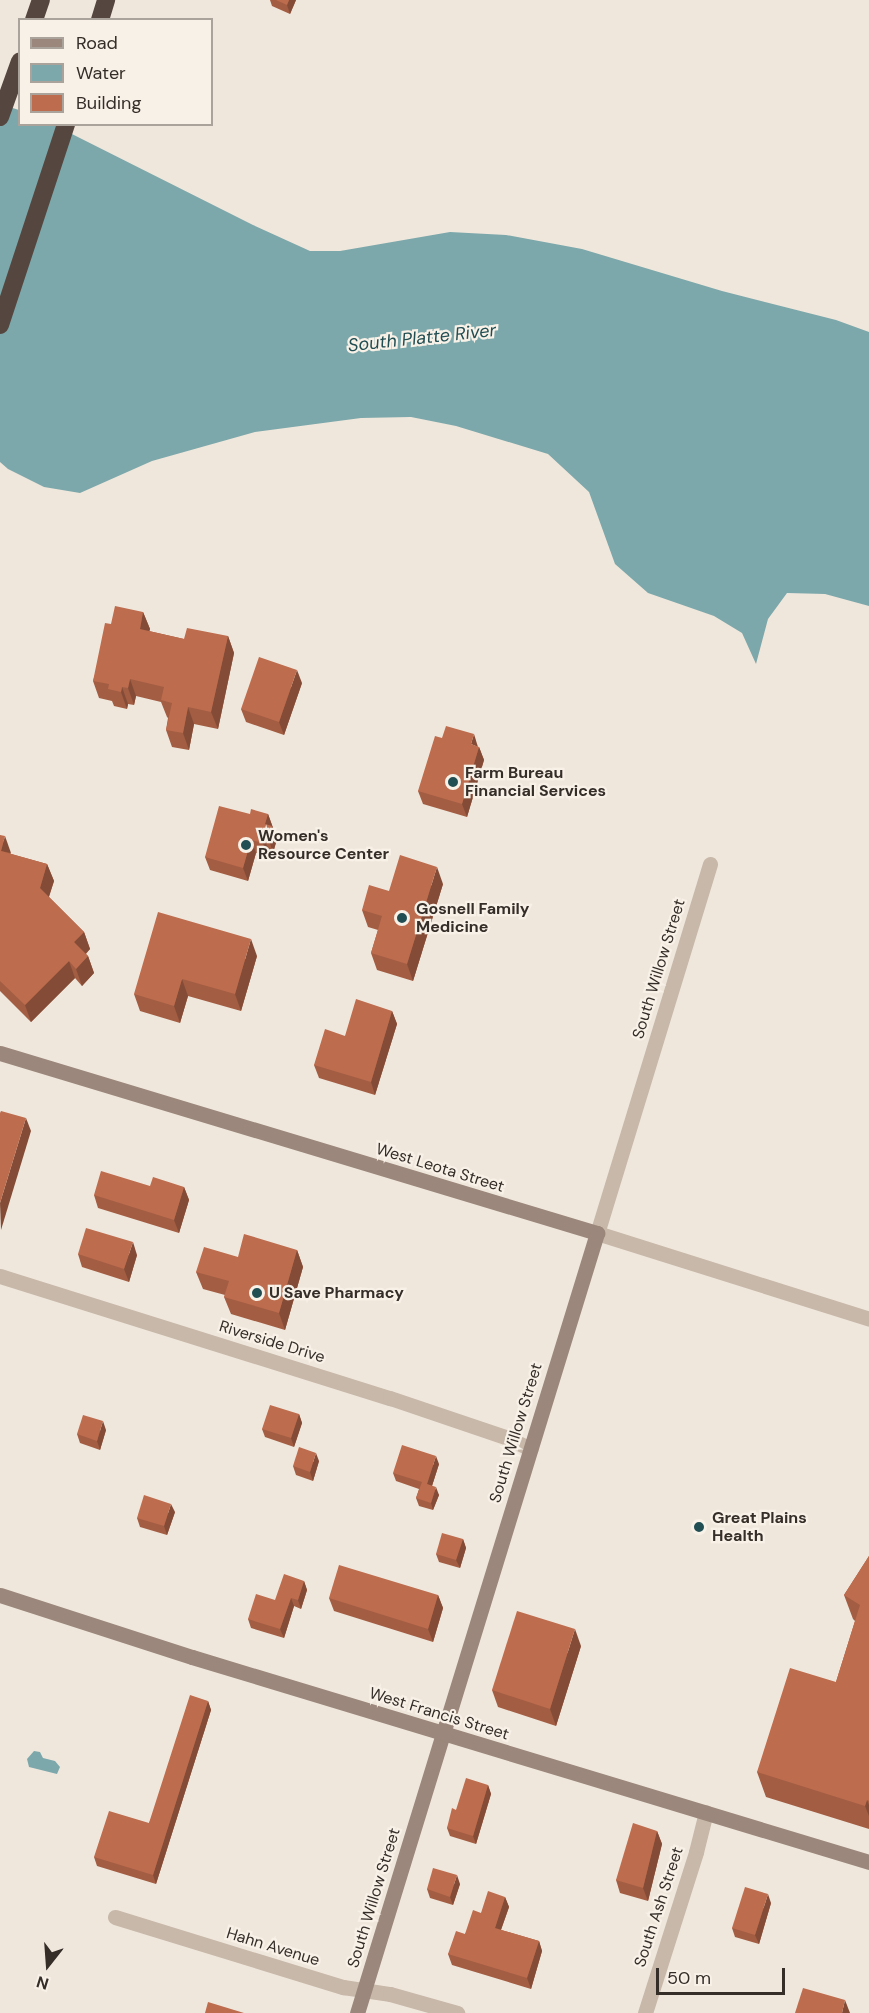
<!DOCTYPE html>
<style>
body{margin:0}
#map{position:relative;width:869px;height:2013px;overflow:hidden;background:#f0e7dc;font-family:"DM Sans",sans-serif}
div>[style]{position:absolute}
.water>*{inset:0;background:#7da8ab}
.street>*{height:15px;margin:-7.5px;padding:0 7.5px;transform-origin:7.5px;border-radius:7.5px;background:#c7b8a9}
.secondary>*{height:15px;margin:-7.5px;padding:0 7.5px;transform-origin:7.5px;border-radius:7.5px;background:#9b877b}
.highway>*{height:18px;margin:-9px;padding:0 9px;transform-origin:9px;border-radius:9px;background:#554740}
.wall>*{inset:0;background:#a35d43}
.shaded-wall>*{inset:0;background:#844c37}
.building>*{inset:0;background:#bd6c4e}
.dots>*{width:16px;height:16px;translate:-50% -50%;box-sizing:border-box;border:3px solid #f8f1e8;border-radius:50%}
span{translate:-50% -50%;white-space:nowrap;text-align:center;line-height:1.15;-webkit-text-stroke:4.5px #f8f1e8;paint-order:stroke}
.poi-label{font-size:16px;color:#352d28;font-weight:700}
.left{translate:0 -50%;text-align:left}
.street-label{font-size:16px;color:#352d28}
.water-label{font-size:18px;color:#214e53;font-style:italic}
.legend{position:absolute;left:18px;top:18px;width:195px;height:108px;box-sizing:border-box;background:#f8f1e8;border:2px solid #aaa39b;margin:0;padding:8px 10px;list-style:none;font-size:18px;color:#352d28}
.legend li{display:flex;align-items:center;gap:12px;height:30px}
.legend b{width:30px;border:2px solid #aaa39b}
.north{position:absolute;left:18px;top:1935px;width:60px;height:60px;-webkit-text-stroke:4px #f8f1e8;paint-order:stroke;rotate:197deg;font-size:16px;font-weight:700;line-height:24px;text-align:center;color:#352d28}
.north::after{content:'';display:block;margin:auto;width:21px;height:27px;background:#352d28;clip-path:polygon(50% 0,100% 100%,50% 72%,0 100%)}
.scale{position:absolute;left:656px;top:1968px;width:129px;height:27px;box-sizing:border-box;border:3px solid #352d28;border-top:0;padding-left:8px;font-size:18px;line-height:21px;white-space:nowrap;color:#352d28;-webkit-text-stroke:4px #f8f1e8;paint-order:stroke}
</style>
<div id="map">
<div class="water">
<i style="clip-path:polygon(0 104px,19px 110px,20px 124px,54px 125px,253px 225px,310px 251px,340px 251px,450px 232px,506px 235px,582px 249px,722px 291px,836px 320px,869px 332px,869px 606px,825px 594px,787px 593px,768px 619px,756px 664px,742px 633px,714px 616px,648px 593px,615px 564px,589px 492px,548px 454px,456px 426px,411px 417px,361px 418px,255px 432px,152px 461px,80px 493px,44px 487px,8px 469px,0 462px)"></i>
<i style="clip-path:polygon(34px 1751px,40px 1752px,43px 1758px,55px 1761px,60px 1767px,57px 1774px,29px 1767px,27px 1759px)"></i>
</div>
<div class="street">
<i style="left:710px;top:864px;width:386px;rotate:107deg"></i>
<i style="left:597px;top:1233px;width:285px;rotate:17.5deg"></i>
<i style="left:0;top:1276px;width:409px;rotate:17.4deg"></i>
<i style="left:390px;top:1398px;width:125px;rotate:18.7deg"></i>
<i style="left:508px;top:1438px;width:25px;rotate:26deg"></i>
<i style="left:115px;top:1917px;width:239px;rotate:17.1deg"></i>
<i style="left:343px;top:1987px;width:48px;rotate:8.5deg"></i>
<i style="left:390px;top:1994px;width:70px;rotate:15.8deg"></i>
<i style="left:645px;top:2013px;width:169px;rotate:-72.4deg"></i>
<i style="left:696px;top:1852px;width:41px;rotate:-76deg"></i>
</div>
<div class="secondary">
<i style="left:0;top:1053px;width:624px;rotate:16.78deg"></i>
<i style="left:597px;top:1233px;width:816px;rotate:107.1deg"></i>
<i style="left:0;top:1595px;width:202px;rotate:17.9deg"></i>
<i style="left:192px;top:1657px;width:707px;rotate:16.85deg"></i>
</div>
<div class="highway">
<i style="left:34px;top:20px;width:21px;rotate:-71deg"></i>
<i style="left:100px;top:20px;width:21px;rotate:-73deg"></i>
<i style="left:0;top:117px;width:59px;rotate:-70.3deg"></i>
<i style="left:0;top:325px;width:212px;rotate:-71.8deg"></i>
</div>
<div class="wall">
<i style="clip-path:polygon(270px 0,296px 0,290px 14px,272px 6px)"></i>
<i style="clip-path:polygon(143px 612px,150px 629px,149px 631px,184px 639px,228px 636px,234px 653px,218px 729px,194px 724px,189px 750px,172px 747px,166px 730px,168px 718px,167px 717px,161px 702px,136px 696px,134px 705px,128px 704px,127px 709px,114px 706px,112px 701px,99px 698px,93px 681px,111px 624px)"></i>
<i style="clip-path:polygon(302px 683px,284px 735px,246px 722px,241px 709px)"></i>
<i style="clip-path:polygon(479px 747px,484px 760px,467px 817px,423px 804px,418px 791px)"></i>
<i style="clip-path:polygon(250px 814px,268px 814px,277px 839px,273px 853px,269px 851px,267px 856px,256px 853px,248px 881px,210px 870px,205px 857px)"></i>
<i style="clip-path:polygon(0 835px,11px 854px,47px 864px,54px 881px,49px 897px,84px 932px,90px 949px,86px 954px,88px 956px,94px 973px,82px 986px,75px 978px,31px 1022px,0 991px)"></i>
<i style="clip-path:polygon(443px 884px,413px 981px,377px 970px,371px 953px,378px 930px,368px 927px,362px 910px,389px 891px)"></i>
<i style="clip-path:polygon(257px 956px,241px 1011px,188px 996px,180px 1023px,140px 1011px,134px 994px)"></i>
<i style="clip-path:polygon(392px 1011px,397px 1024px,375px 1095px,319px 1078px,314px 1065px,345px 1036px)"></i>
<i style="clip-path:polygon(150px 1186px,184px 1187px,189px 1200px,179px 1233px,98px 1208px,94px 1195px)"></i>
<i style="clip-path:polygon(297px 1250px,303px 1267px,285px 1330px,231px 1314px,224px 1297px,225px 1295px,203px 1289px,196px 1272px,238px 1257px)"></i>
<i style="clip-path:polygon(78px 1254px,137px 1255px,129px 1282px,82px 1267px)"></i>
<i style="clip-path:polygon(299px 1414px,302px 1423px,294px 1447px,265px 1437px,262px 1429px)"></i>
<i style="clip-path:polygon(106px 1430px,100px 1450px,80px 1443px,77px 1434px)"></i>
<i style="clip-path:polygon(319px 1461px,313px 1481px,296px 1475px,293px 1466px)"></i>
<i style="clip-path:polygon(439px 1464px,432px 1486px,439px 1495px,433px 1510px,419px 1506px,416px 1498px,419px 1489px,396px 1481px,393px 1473px)"></i>
<i style="clip-path:polygon(175px 1512px,167px 1535px,140px 1527px,137px 1518px)"></i>
<i style="clip-path:polygon(463px 1539px,466px 1548px,460px 1568px,439px 1562px,436px 1554px)"></i>
<i style="clip-path:polygon(869px 1556px,869px 1829px,766px 1797px,757px 1772px,836px 1682px,855px 1621px,853px 1619px,844px 1595px)"></i>
<i style="clip-path:polygon(304px 1581px,307px 1590px,301px 1609px,294px 1606px,284px 1638px,251px 1628px,248px 1619px)"></i>
<i style="clip-path:polygon(438px 1595px,443px 1608px,433px 1642px,334px 1611px,329px 1598px)"></i>
<i style="clip-path:polygon(581px 1646px,556px 1726px,498px 1707px,492px 1690px)"></i>
<i style="clip-path:polygon(208px 1701px,211px 1710px,156px 1884px,97px 1866px,94px 1857px,149px 1823px)"></i>
<i style="clip-path:polygon(488px 1785px,491px 1794px,476px 1844px,450px 1836px,447px 1828px,456px 1810px)"></i>
<i style="clip-path:polygon(657px 1831px,662px 1844px,648px 1901px,620px 1893px,616px 1880px)"></i>
<i style="clip-path:polygon(460px 1884px,453px 1905px,430px 1898px,427px 1889px)"></i>
<i style="clip-path:polygon(505px 1897px,509px 1907px,501px 1930px,539px 1941px,542px 1951px,531px 1989px,452px 1965px,448px 1954px,465px 1934px,481px 1913px)"></i>
<i style="clip-path:polygon(771px 1903px,759px 1944px,735px 1937px,732px 1928px)"></i>
</div>
<div class="shaded-wall">
<i style="clip-path:polygon(289px 0,296px 0,290px 14px,287px 5px)"></i>
<i style="clip-path:polygon(143px 612px,150px 629px,146px 646px,140px 629px)"></i>
<i style="clip-path:polygon(228px 636px,234px 653px,218px 729px,211px 712px)"></i>
<i style="clip-path:polygon(297px 670px,302px 683px,284px 735px,279px 722px)"></i>
<i style="clip-path:polygon(130px 679px,136px 696px,134px 705px,128px 688px)"></i>
<i style="clip-path:polygon(122px 687px,128px 704px,127px 709px,121px 692px)"></i>
<i style="clip-path:polygon(188px 707px,194px 724px,189px 750px,183px 733px)"></i>
<i style="clip-path:polygon(474px 734px,478px 747px,471px 744px)"></i>
<i style="clip-path:polygon(479px 747px,484px 760px,467px 817px,462px 804px)"></i>
<i style="clip-path:polygon(268px 814px,277px 839px,273px 853px,269px 840px,265px 824px)"></i>
<i style="clip-path:polygon(5px 836px,11px 853px,1px 851px)"></i>
<i style="clip-path:polygon(264px 838px,269px 851px,267px 856px,263px 843px)"></i>
<i style="clip-path:polygon(251px 840px,256px 853px,248px 881px,243px 868px)"></i>
<i style="clip-path:polygon(47px 864px,54px 881px,46px 905px,40px 888px)"></i>
<i style="clip-path:polygon(437px 867px,443px 884px,413px 981px,407px 964px)"></i>
<i style="clip-path:polygon(84px 932px,90px 949px,80px 959px,74px 942px)"></i>
<i style="clip-path:polygon(251px 939px,257px 956px,241px 1011px,235px 994px)"></i>
<i style="clip-path:polygon(88px 956px,94px 973px,82px 986px,76px 969px)"></i>
<i style="clip-path:polygon(69px 961px,75px 978px,31px 1022px,25px 1005px)"></i>
<i style="clip-path:polygon(182px 979px,188px 996px,180px 1023px,174px 1006px)"></i>
<i style="clip-path:polygon(392px 1011px,397px 1024px,375px 1095px,371px 1082px)"></i>
<i style="clip-path:polygon(26px 1118px,31px 1131px,1px 1230px,0 1203px)"></i>
<i style="clip-path:polygon(184px 1187px,189px 1200px,179px 1233px,174px 1220px)"></i>
<i style="clip-path:polygon(133px 1242px,137px 1255px,129px 1282px,124px 1269px)"></i>
<i style="clip-path:polygon(297px 1250px,303px 1267px,285px 1330px,279px 1313px)"></i>
<i style="clip-path:polygon(299px 1414px,302px 1423px,294px 1447px,291px 1438px)"></i>
<i style="clip-path:polygon(103px 1421px,106px 1430px,100px 1450px,97px 1441px)"></i>
<i style="clip-path:polygon(316px 1453px,319px 1461px,313px 1481px,310px 1472px)"></i>
<i style="clip-path:polygon(436px 1456px,439px 1464px,430px 1492px,427px 1484px)"></i>
<i style="clip-path:polygon(436px 1487px,439px 1495px,433px 1510px,431px 1503px)"></i>
<i style="clip-path:polygon(171px 1504px,175px 1512px,167px 1535px,164px 1526px)"></i>
<i style="clip-path:polygon(463px 1539px,466px 1548px,460px 1568px,456px 1560px)"></i>
<i style="clip-path:polygon(304px 1581px,307px 1590px,301px 1609px,298px 1600px)"></i>
<i style="clip-path:polygon(438px 1595px,443px 1608px,433px 1642px,428px 1629px)"></i>
<i style="clip-path:polygon(291px 1598px,294px 1606px,284px 1638px,280px 1629px)"></i>
<i style="clip-path:polygon(575px 1629px,581px 1646px,556px 1726px,550px 1709px)"></i>
<i style="clip-path:polygon(208px 1701px,211px 1710px,156px 1884px,153px 1875px)"></i>
<i style="clip-path:polygon(488px 1785px,491px 1794px,476px 1844px,473px 1836px)"></i>
<i style="clip-path:polygon(867px 1800px,869px 1805px,869px 1816px,865px 1806px)"></i>
<i style="clip-path:polygon(657px 1831px,662px 1844px,648px 1901px,643px 1888px)"></i>
<i style="clip-path:polygon(457px 1875px,460px 1884px,453px 1905px,450px 1897px)"></i>
<i style="clip-path:polygon(768px 1894px,771px 1903px,759px 1944px,755px 1935px)"></i>
<i style="clip-path:polygon(505px 1897px,509px 1907px,498px 1938px,495px 1928px)"></i>
<i style="clip-path:polygon(539px 1941px,542px 1951px,531px 1989px,527px 1978px)"></i>
<i style="clip-path:polygon(845px 2000px,850px 2013px,842px 2013px)"></i>
</div>
<div class="building">
<i style="clip-path:polygon(276px 0,289px 0,287px 5px)"></i>
<i style="clip-path:polygon(115px 606px,143px 612px,140px 629px,184px 639px,187px 628px,228px 636px,211px 712px,188px 707px,183px 733px,166px 730px,172px 703px,161px 700px,164px 687px,130px 679px,128px 688px,122px 687px,121px 692px,108px 689px,109px 684px,93px 681px,105px 623px,111px 624px)"></i>
<i style="clip-path:polygon(259px 657px,297px 670px,279px 722px,241px 709px)"></i>
<i style="clip-path:polygon(446px 726px,474px 734px,471px 744px,479px 747px,462px 804px,418px 791px,435px 736px,442px 738px)"></i>
<i style="clip-path:polygon(219px 806px,250px 814px,251px 809px,268px 814px,265px 824px,272px 826px,269px 840px,264px 838px,263px 843px,251px 840px,243px 868px,205px 857px)"></i>
<i style="clip-path:polygon(0 835px,5px 836px,1px 851px,47px 864px,40px 888px,84px 932px,74px 942px,88px 956px,76px 969px,69px 961px,25px 1005px,0 981px)"></i>
<i style="clip-path:polygon(400px 855px,437px 867px,407px 964px,371px 953px,382px 916px,362px 910px,369px 885px,389px 891px)"></i>
<i style="clip-path:polygon(158px 912px,251px 939px,235px 994px,182px 979px,174px 1006px,134px 994px)"></i>
<i style="clip-path:polygon(356px 999px,392px 1011px,371px 1082px,314px 1065px,325px 1029px,345px 1036px)"></i>
<i style="clip-path:polygon(1px 1111px,26px 1118px,0 1203px,0 1113px)"></i>
<i style="clip-path:polygon(101px 1171px,150px 1186px,153px 1177px,184px 1187px,174px 1220px,94px 1195px)"></i>
<i style="clip-path:polygon(86px 1228px,133px 1242px,124px 1269px,78px 1254px)"></i>
<i style="clip-path:polygon(244px 1234px,297px 1250px,279px 1313px,224px 1297px,229px 1281px,196px 1272px,204px 1247px,238px 1257px)"></i>
<i style="clip-path:polygon(270px 1405px,299px 1414px,291px 1438px,262px 1429px)"></i>
<i style="clip-path:polygon(83px 1415px,103px 1421px,97px 1441px,77px 1434px)"></i>
<i style="clip-path:polygon(402px 1445px,436px 1456px,427px 1484px,436px 1487px,431px 1503px,416px 1498px,422px 1482px,393px 1473px)"></i>
<i style="clip-path:polygon(299px 1447px,316px 1453px,310px 1472px,293px 1466px)"></i>
<i style="clip-path:polygon(144px 1495px,171px 1504px,164px 1526px,137px 1518px)"></i>
<i style="clip-path:polygon(442px 1533px,463px 1539px,456px 1560px,436px 1554px)"></i>
<i style="clip-path:polygon(869px 1556px,869px 1801px,867px 1800px,865px 1806px,757px 1772px,790px 1668px,836px 1682px,860px 1605px,844px 1595px)"></i>
<i style="clip-path:polygon(339px 1565px,438px 1595px,428px 1629px,329px 1598px)"></i>
<i style="clip-path:polygon(284px 1574px,304px 1581px,298px 1600px,291px 1598px,280px 1629px,248px 1619px,256px 1594px,275px 1600px)"></i>
<i style="clip-path:polygon(517px 1611px,575px 1629px,550px 1709px,492px 1690px)"></i>
<i style="clip-path:polygon(190px 1695px,208px 1701px,153px 1875px,94px 1857px,109px 1811px,149px 1823px)"></i>
<i style="clip-path:polygon(466px 1778px,488px 1785px,473px 1836px,447px 1828px,452px 1808px,456px 1810px)"></i>
<i style="clip-path:polygon(633px 1823px,657px 1831px,643px 1888px,616px 1880px)"></i>
<i style="clip-path:polygon(433px 1868px,457px 1875px,450px 1897px,427px 1889px)"></i>
<i style="clip-path:polygon(745px 1887px,768px 1894px,755px 1935px,732px 1928px)"></i>
<i style="clip-path:polygon(488px 1891px,505px 1897px,495px 1928px,539px 1941px,527px 1978px,448px 1954px,456px 1931px,465px 1934px,473px 1910px,481px 1913px)"></i>
<i style="clip-path:polygon(803px 1988px,845px 2000px,842px 2013px,795px 2013px)"></i>
<i style="clip-path:polygon(208px 2002px,244px 2013px,205px 2013px)"></i>
</div>
<div class="dots">
<i style="left:453px;top:782px;background:#214e53"></i>
<i style="left:246px;top:845px;background:#214e53"></i>
<i style="left:402px;top:918px;background:#214e53"></i>
<i style="left:257px;top:1293px;background:#214e53"></i>
<i style="left:699px;top:1527px;background:#214e53"></i>
</div>
<div class="poi-label">
<span class="left" style="left:465px;top:782px">Farm Bureau<br>Financial Services</span>
<span class="left" style="left:258px;top:845px">Women's<br>Resource Center</span>
<span class="left" style="left:416px;top:918px">Gosnell Family<br>Medicine</span>
<span class="left" style="left:269px;top:1293px">U Save Pharmacy</span>
<span class="left" style="left:712px;top:1527px">Great Plains<br>Health</span>
</div>
<div class="street-label">
<span style="left:659px;top:969px;rotate:-73deg">South Willow Street</span>
<span style="left:440px;top:1168px;rotate:17deg">West Leota Street</span>
<span style="left:272px;top:1342px;rotate:17deg">Riverside Drive</span>
<span style="left:516px;top:1433px;rotate:-73deg">South Willow Street</span>
<span style="left:439px;top:1714px;rotate:17deg">West Francis Street</span>
<span style="left:374px;top:1898px;rotate:-73deg">South Willow Street</span>
<span style="left:659px;top:1907px;rotate:-72deg">South Ash Street</span>
<span style="left:273px;top:1947px;rotate:17deg">Hahn Avenue</span>
</div>
<div class="water-label">
<span style="left:422px;top:338px;rotate:-6deg">South Platte River</span>
</div>
<ul class="legend">
<li><b style="height:8px;background:#9b877b"></b>Road</li>
<li><b style="height:16px;background:#7da8ab"></b>Water</li>
<li><b style="height:16px;background:#bd6c4e"></b>Building</li>
</ul>
<div class="north">N</div>
<div class="scale">50 m</div>
</div>
